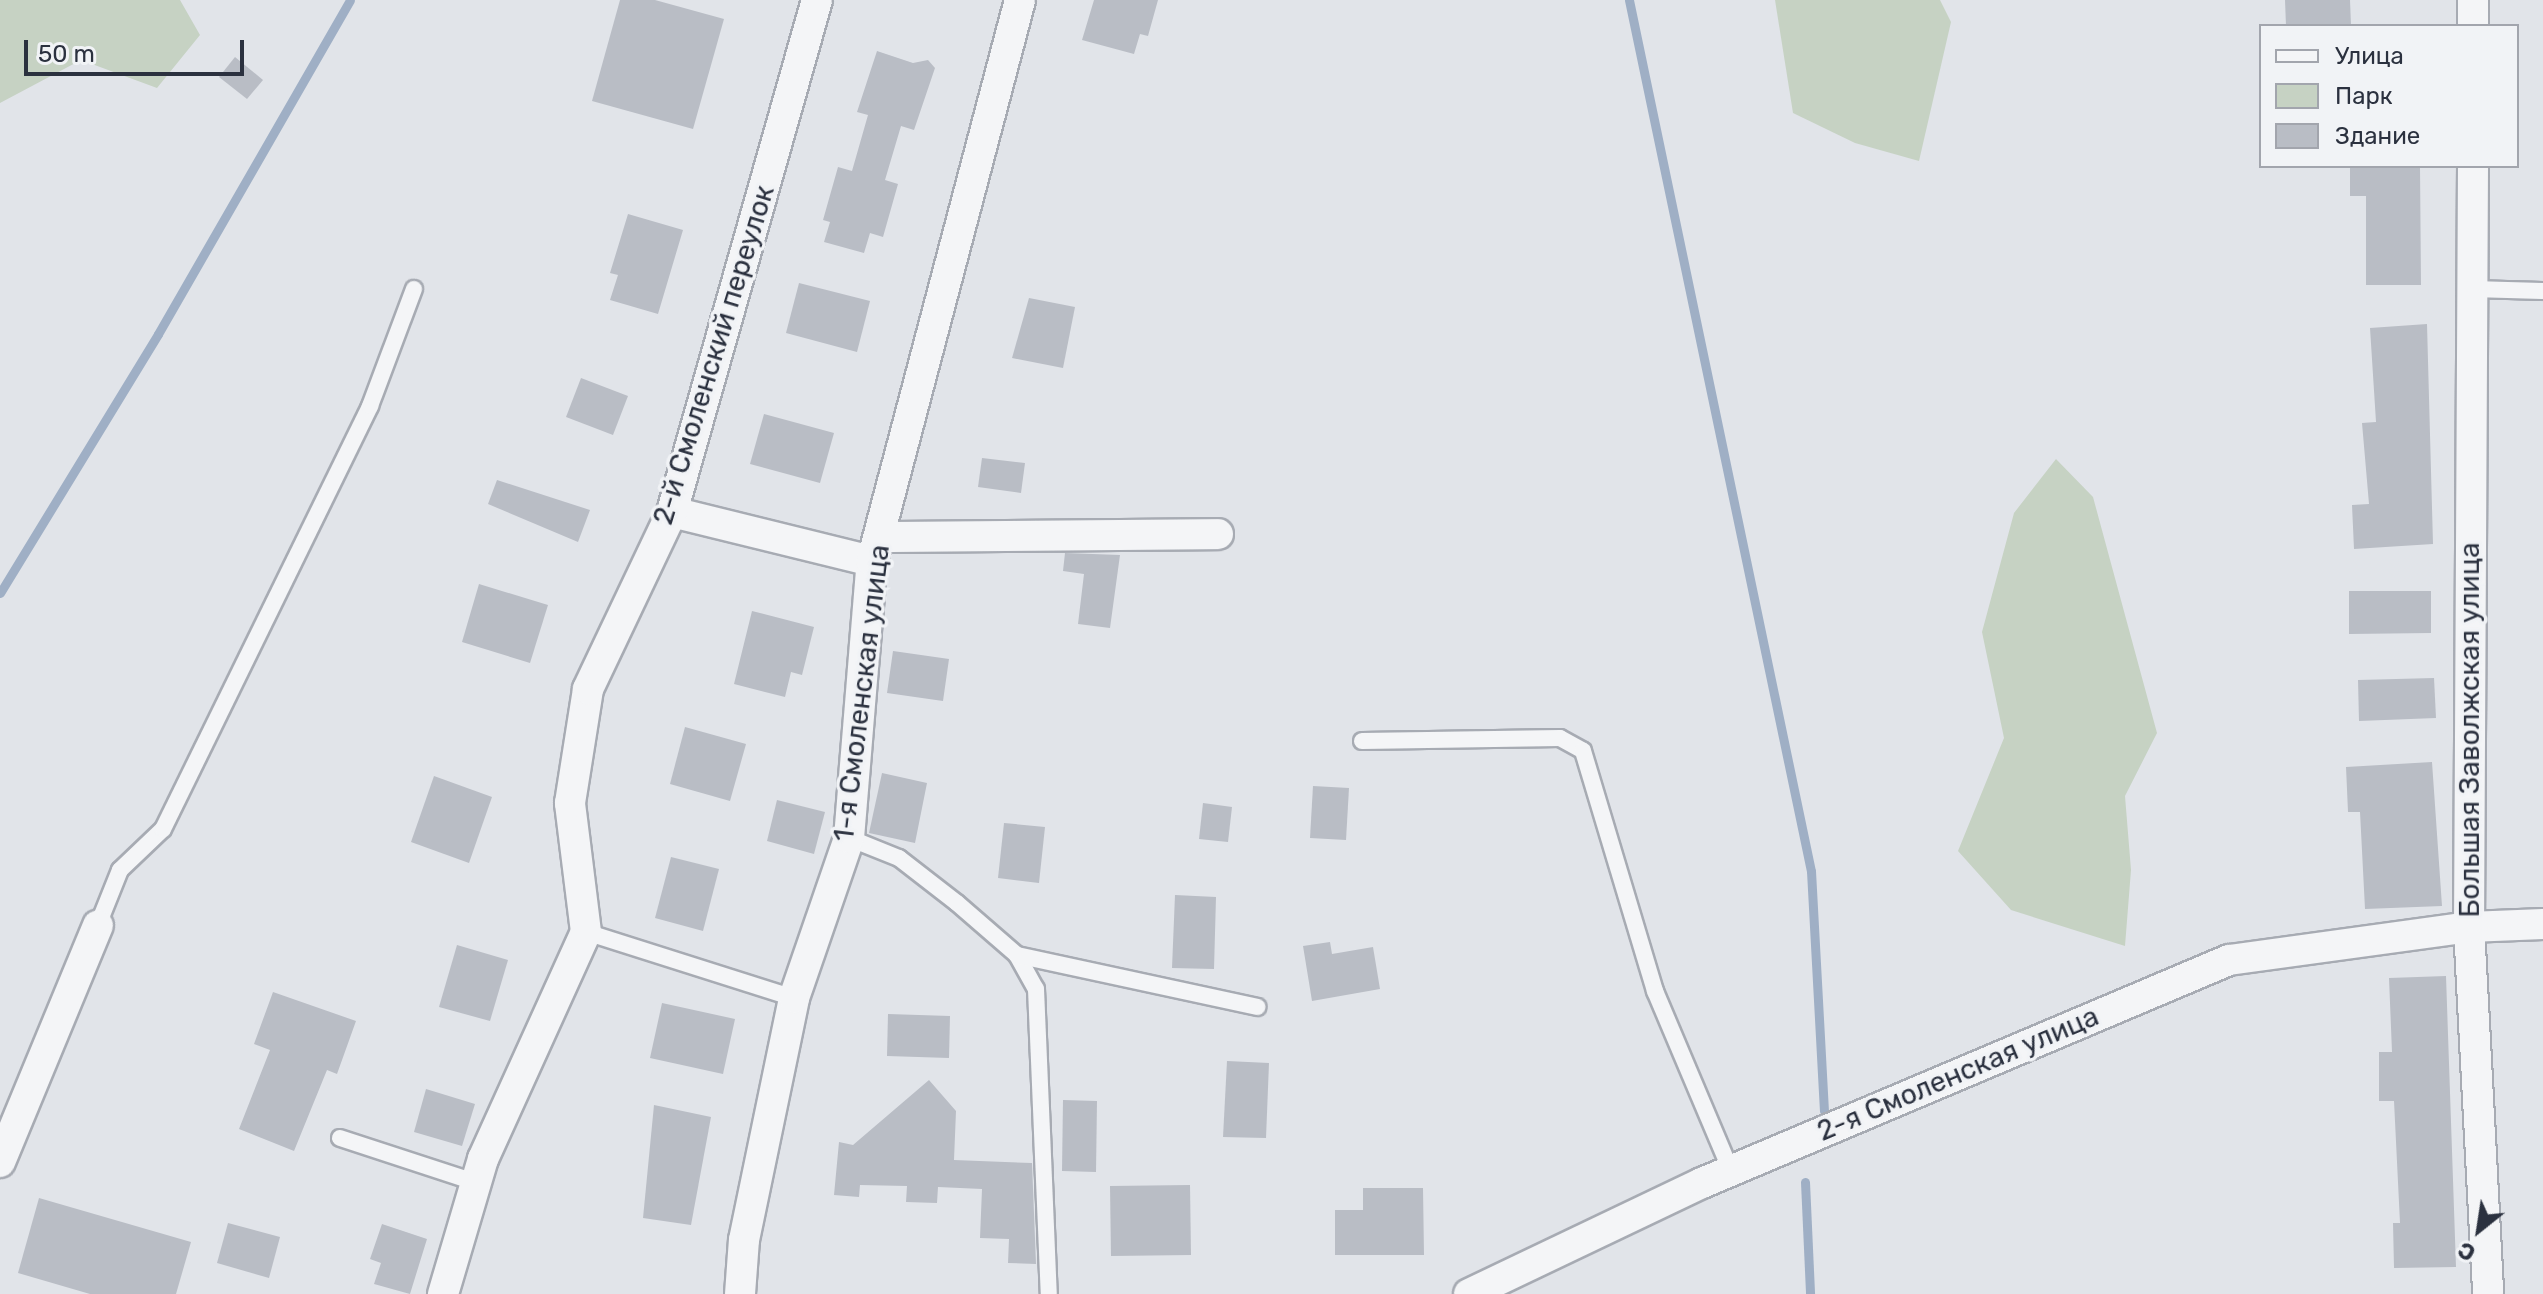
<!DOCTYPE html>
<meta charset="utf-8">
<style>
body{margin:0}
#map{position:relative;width:2543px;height:1294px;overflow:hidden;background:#e1e4e9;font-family:Rubik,sans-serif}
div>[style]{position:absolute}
.green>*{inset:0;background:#c6d2c3}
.stream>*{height:9px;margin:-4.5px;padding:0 4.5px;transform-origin:4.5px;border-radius:4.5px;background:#9fafc5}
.building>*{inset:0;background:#b9bdc5}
.roads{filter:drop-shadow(2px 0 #a7abb3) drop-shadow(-2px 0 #a7abb3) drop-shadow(0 2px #a7abb3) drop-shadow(0 -2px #a7abb3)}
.service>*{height:16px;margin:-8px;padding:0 8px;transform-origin:8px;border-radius:8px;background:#f4f5f7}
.minor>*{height:30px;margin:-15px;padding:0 15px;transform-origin:15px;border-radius:15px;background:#f4f5f7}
span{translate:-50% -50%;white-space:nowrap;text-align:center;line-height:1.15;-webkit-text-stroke:7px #f1f3f6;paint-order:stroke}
.street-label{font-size:28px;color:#2b313f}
.legend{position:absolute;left:2259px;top:24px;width:260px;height:144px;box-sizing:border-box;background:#f1f3f6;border:2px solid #a2a5ad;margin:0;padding:10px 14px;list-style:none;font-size:24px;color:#2b313f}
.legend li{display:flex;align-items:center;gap:16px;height:40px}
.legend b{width:40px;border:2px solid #a2a5ad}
.north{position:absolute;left:2439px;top:1190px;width:80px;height:80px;-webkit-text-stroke:6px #f1f3f6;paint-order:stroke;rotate:210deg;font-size:22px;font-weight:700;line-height:32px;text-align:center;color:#2b313f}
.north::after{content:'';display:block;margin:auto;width:28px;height:36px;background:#2b313f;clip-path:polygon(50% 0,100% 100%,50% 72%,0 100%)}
.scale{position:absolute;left:24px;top:40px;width:220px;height:36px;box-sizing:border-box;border:4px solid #2b313f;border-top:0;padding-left:10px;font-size:24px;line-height:28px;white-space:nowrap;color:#2b313f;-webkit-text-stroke:6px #f1f3f6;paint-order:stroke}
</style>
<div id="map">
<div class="green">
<i style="clip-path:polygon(0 0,180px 0,200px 35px,157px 88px,81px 60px,0 103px)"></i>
<i style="clip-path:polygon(1775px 0,1940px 0,1951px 22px,1919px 161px,1855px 143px,1793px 113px)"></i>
<i style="clip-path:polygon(2056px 459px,2093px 497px,2157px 733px,2125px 796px,2131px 870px,2125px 946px,2011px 910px,1958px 851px,2004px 738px,1982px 632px,2014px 513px)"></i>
</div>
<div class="stream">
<i style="left:1629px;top:0;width:890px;rotate:78.2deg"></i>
<i style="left:1811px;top:871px;width:240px;rotate:86.9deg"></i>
<i style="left:0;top:593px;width:303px;rotate:-58.6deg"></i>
<i style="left:158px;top:334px;width:385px;rotate:-60.1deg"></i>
<i style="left:1805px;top:1182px;width:112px;rotate:87.4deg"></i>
</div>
<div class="building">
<i style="clip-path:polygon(620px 0,655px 0,724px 19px,693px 129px,592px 101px)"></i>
<i style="clip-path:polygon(1094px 0,1158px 0,1148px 36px,1140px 34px,1134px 54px,1082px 40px)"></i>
<i style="clip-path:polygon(2285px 0,2350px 0,2351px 26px,2286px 26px)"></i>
<i style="clip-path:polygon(877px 51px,913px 63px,928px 60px,935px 68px,914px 130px,901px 126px,885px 180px,898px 184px,883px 237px,870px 233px,864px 253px,824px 242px,830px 222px,823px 220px,838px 167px,852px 171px,868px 115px,857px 112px)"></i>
<i style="clip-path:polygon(235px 57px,263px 80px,247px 99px,219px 77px)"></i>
<i style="clip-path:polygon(2350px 166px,2420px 166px,2421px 285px,2366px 285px,2366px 196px,2350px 196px)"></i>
<i style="clip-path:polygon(628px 214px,683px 230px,658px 314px,610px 300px,618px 275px,610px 273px)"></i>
<i style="clip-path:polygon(799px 283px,870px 301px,857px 352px,786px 333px)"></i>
<i style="clip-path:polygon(1029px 298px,1075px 307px,1063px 368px,1012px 358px)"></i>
<i style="clip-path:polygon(2427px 324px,2433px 544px,2354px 549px,2352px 505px,2369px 504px,2362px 423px,2376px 422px,2370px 328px)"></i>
<i style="clip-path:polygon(581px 378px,628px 396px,613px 435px,566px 417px)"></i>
<i style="clip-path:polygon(764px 414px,834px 433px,820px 483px,750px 464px)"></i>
<i style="clip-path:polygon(982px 458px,1025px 463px,1021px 493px,978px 487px)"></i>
<i style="clip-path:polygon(497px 480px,590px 510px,578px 542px,488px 504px)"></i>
<i style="clip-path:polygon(1065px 553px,1120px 555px,1110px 628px,1078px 624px,1084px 574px,1063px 571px)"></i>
<i style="clip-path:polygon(479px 584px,548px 605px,530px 663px,462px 642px)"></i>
<i style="clip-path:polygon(2349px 591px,2431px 591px,2431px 633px,2349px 634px)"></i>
<i style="clip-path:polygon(752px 611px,814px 627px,802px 675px,791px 672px,785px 697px,734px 684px)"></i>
<i style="clip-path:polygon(893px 651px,949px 659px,943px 701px,887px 693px)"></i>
<i style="clip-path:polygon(2434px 678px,2436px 718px,2359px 721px,2358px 680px)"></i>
<i style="clip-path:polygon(685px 727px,746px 744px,730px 801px,670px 784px)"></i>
<i style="clip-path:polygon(2432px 762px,2442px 906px,2365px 909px,2360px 812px,2348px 812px,2346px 767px)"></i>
<i style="clip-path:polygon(882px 773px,927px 783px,915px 843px,869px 833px)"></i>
<i style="clip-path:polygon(434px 776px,492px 797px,469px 863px,411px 842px)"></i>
<i style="clip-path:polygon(1313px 786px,1349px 788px,1346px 840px,1310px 838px)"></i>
<i style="clip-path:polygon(777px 800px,825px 812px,814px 854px,767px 841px)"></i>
<i style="clip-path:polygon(1203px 803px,1232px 807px,1228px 842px,1199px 839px)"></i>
<i style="clip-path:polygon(1004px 823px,1045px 827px,1039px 883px,998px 878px)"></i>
<i style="clip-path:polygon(671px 857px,719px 869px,703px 931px,655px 918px)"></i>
<i style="clip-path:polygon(1175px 895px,1216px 897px,1214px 969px,1172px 968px)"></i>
<i style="clip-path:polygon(1330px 942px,1332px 954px,1373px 947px,1380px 989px,1312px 1001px,1303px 946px)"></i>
<i style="clip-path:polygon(457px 945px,508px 960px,490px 1021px,439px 1007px)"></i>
<i style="clip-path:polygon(2446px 976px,2456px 1267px,2394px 1268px,2393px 1223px,2400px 1223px,2394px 1101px,2379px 1101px,2379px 1052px,2392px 1052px,2389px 978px)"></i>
<i style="clip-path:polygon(273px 992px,356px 1021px,337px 1074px,327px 1070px,294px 1151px,239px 1129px,270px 1050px,254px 1044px)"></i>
<i style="clip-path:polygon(662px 1003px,735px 1019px,723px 1074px,650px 1058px)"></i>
<i style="clip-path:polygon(888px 1014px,950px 1016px,949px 1058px,887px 1056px)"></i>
<i style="clip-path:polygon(1227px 1061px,1269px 1063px,1266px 1138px,1223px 1137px)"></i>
<i style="clip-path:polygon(929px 1080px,956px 1111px,954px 1160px,1032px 1163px,1036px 1264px,1008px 1263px,1009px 1239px,980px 1238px,982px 1189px,938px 1187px,937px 1203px,906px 1202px,907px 1186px,860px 1185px,859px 1197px,834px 1195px,839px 1142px,853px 1145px)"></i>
<i style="clip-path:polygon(426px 1089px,475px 1104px,462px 1146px,414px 1132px)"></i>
<i style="clip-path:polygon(1063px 1100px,1097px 1101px,1096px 1172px,1062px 1171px)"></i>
<i style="clip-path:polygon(654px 1105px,711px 1117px,691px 1225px,643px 1218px)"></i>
<i style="clip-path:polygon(1190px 1185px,1191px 1255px,1111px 1256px,1110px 1186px)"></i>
<i style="clip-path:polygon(1363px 1188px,1423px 1188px,1424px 1255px,1335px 1255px,1335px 1210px,1363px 1210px)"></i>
<i style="clip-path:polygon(39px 1198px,191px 1242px,176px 1294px,90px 1294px,18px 1273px)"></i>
<i style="clip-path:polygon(228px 1223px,280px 1237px,269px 1278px,217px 1263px)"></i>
<i style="clip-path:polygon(382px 1224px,427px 1239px,410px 1294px,374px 1284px,381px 1263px,370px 1259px)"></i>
</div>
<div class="roads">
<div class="service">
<i style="left:2472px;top:289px;width:71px;rotate:1.6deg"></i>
<i style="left:1362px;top:741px;width:198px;rotate:-0.9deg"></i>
<i style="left:1560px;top:738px;width:26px;rotate:29deg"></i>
<i style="left:1583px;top:751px;width:251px;rotate:73.3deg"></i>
<i style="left:1655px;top:991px;width:195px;rotate:67.1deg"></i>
<i style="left:849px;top:838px;width:54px;rotate:21.8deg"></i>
<i style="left:899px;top:858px;width:73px;rotate:37.8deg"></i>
<i style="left:957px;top:903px;width:79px;rotate:40.9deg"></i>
<i style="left:1017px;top:955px;width:39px;rotate:61deg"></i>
<i style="left:1036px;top:989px;width:305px;rotate:87.6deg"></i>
<i style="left:98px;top:925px;width:59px;rotate:-68.2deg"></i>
<i style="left:120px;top:870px;width:59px;rotate:-43.6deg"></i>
<i style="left:163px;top:829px;width:471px;rotate:-63.9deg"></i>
<i style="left:370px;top:406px;width:125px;rotate:-69.4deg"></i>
<i style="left:586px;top:932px;width:218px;rotate:17.6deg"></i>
<i style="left:1017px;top:955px;width:246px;rotate:12.2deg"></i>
<i style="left:340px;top:1138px;width:142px;rotate:18.1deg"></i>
</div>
<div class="minor">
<i style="left:2473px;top:0;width:26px;rotate:90deg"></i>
<i style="left:2473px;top:166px;width:761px;rotate:90.3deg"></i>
<i style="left:2469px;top:927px;width:367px;rotate:87deg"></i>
<i style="left:672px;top:512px;width:206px;rotate:13.8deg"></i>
<i style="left:879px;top:537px;width:339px;rotate:-0.5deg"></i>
<i style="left:0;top:1162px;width:256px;rotate:-67.5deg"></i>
<i style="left:443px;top:1294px;width:141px;rotate:-73.5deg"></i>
<i style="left:483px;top:1159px;width:249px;rotate:-65.6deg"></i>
<i style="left:586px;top:932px;width:130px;rotate:-97.1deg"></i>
<i style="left:570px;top:803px;width:115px;rotate:-81deg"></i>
<i style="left:588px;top:689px;width:196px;rotate:-64.6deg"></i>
<i style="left:672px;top:512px;width:532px;rotate:-74.19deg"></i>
<i style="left:740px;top:1294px;width:54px;rotate:-85.8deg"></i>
<i style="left:744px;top:1240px;width:247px;rotate:-78.3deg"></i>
<i style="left:794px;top:998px;width:169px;rotate:-71deg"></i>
<i style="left:849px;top:838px;width:278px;rotate:-85.3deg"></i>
<i style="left:872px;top:561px;width:580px;rotate:-75.22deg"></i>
<i style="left:1469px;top:1294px;width:258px;rotate:-25.5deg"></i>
<i style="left:1702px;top:1183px;width:572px;rotate:-22.94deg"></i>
<i style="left:2229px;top:960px;width:242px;rotate:-7.8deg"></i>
<i style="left:2469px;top:927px;width:74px;rotate:-2.3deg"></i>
</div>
</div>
<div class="street-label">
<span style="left:714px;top:355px;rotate:-73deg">2-й Смоленский переулок</span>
<span style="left:862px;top:693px;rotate:-83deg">1-я Смоленская улица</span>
<span style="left:2470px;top:730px;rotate:-90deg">Большая Заволжская улица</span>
<span style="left:1958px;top:1074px;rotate:-23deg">2-я Смоленская улица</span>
</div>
<ul class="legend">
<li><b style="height:10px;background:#f4f5f7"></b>Улица</li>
<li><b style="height:22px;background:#c6d2c3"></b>Парк</li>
<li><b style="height:22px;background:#b9bdc5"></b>Здание</li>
</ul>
<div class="north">С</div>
<div class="scale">50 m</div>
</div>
